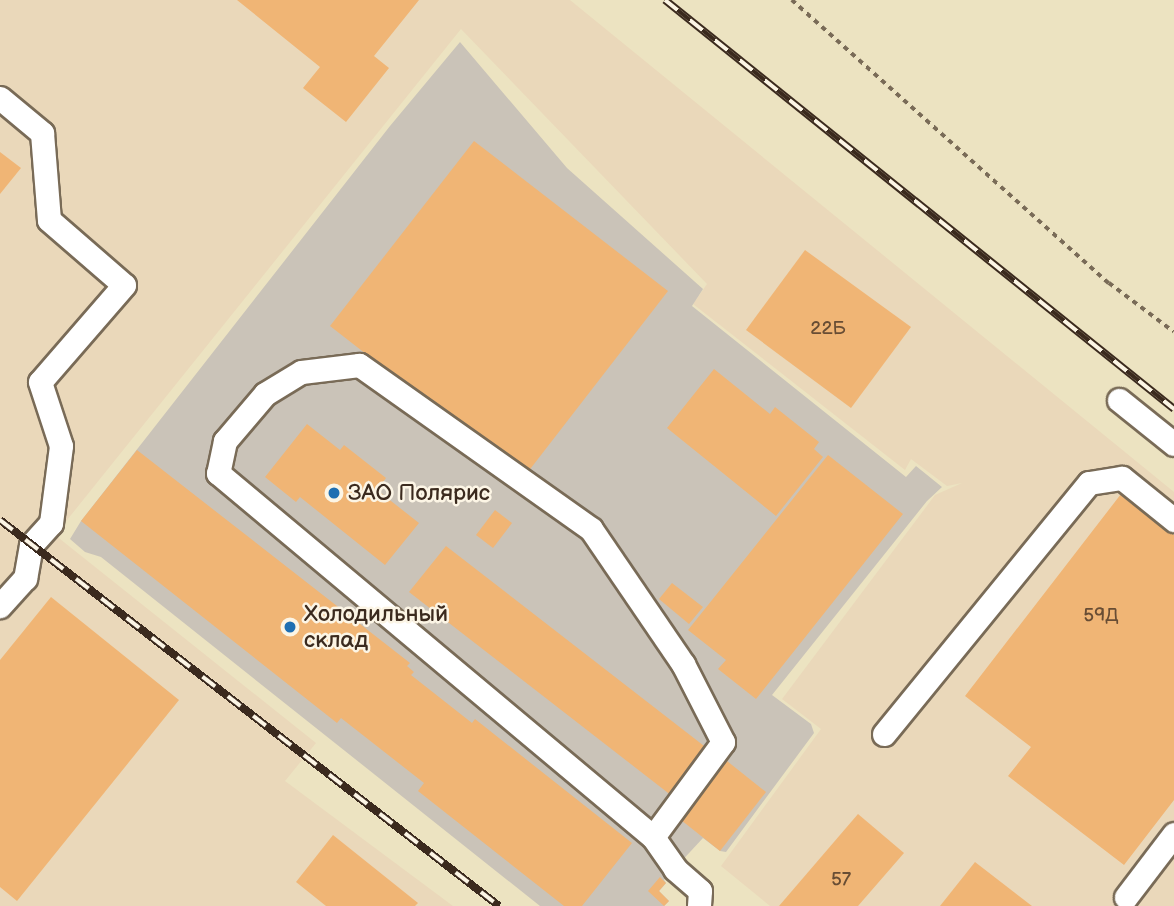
<!DOCTYPE html>
<meta charset="utf-8">
<style>
body{margin:0}
#map{position:relative;width:1174px;height:906px;overflow:hidden;background:#ece3c1;font-family:"Balsamiq Sans",sans-serif}
div>[style]{position:absolute}
.built>*{inset:0;background:#ead8ba}
.industrial>*{inset:0;background:#cac3b8}
.building>*{inset:0;background:#f0b575}
.path>*{height:3.5px;margin-top:-1.75px;transform-origin:0;background:repeating-linear-gradient(90deg,#796b57 0 5px,transparent 0 10px)}
.roads{filter:drop-shadow(2px 0 #796b57) drop-shadow(-2px 0 #796b57) drop-shadow(0 2px #796b57) drop-shadow(0 -2px #796b57)}
.minor>*{height:23px;margin:-11.5px;padding:0 11.5px;transform-origin:11.5px;border-radius:11.5px;background:#fff}
.rail>*{height:8px;margin-top:-4px;transform-origin:0;background:repeating-linear-gradient(90deg,#fcf5e5 0 16px,#3b2a1e 0 32px);box-sizing:border-box;border-block:2px solid #3b2a1e}
.dots>*{width:19px;height:19px;translate:-50% -50%;box-sizing:border-box;border:4px solid #fcf5e5;border-radius:50%}
span{translate:-50% -50%;white-space:nowrap;text-align:center;line-height:1.15;-webkit-text-stroke:5px #fcf5e5;paint-order:stroke}
.number-label{font-size:19px;color:#684d34}
.number-label span{-webkit-text-stroke-width:0}
.poi-label{font-size:23px;color:#3b2a1e}
.left{translate:0 -50%;text-align:left}
</style>
<div id="map">
<div class="built">
<i style="clip-path:polygon(0 0,570px 0,1174px 492px,1174px 906px,770px 906px,721px 866px,821px 729px,782px 699px,935px 495px,962px 483px,947px 486px,911px 459px,905px 470px,693px 304px,707px 284px,461px 29px,55px 535px,316px 743px,285px 781px,453px 906px,0 906px)"></i>
</div>
<div class="industrial">
<i style="clip-path:polygon(460px 42px,567px 168px,703px 289px,692px 306px,906px 477px,916px 466px,942px 487px,927px 501px,772px 695px,811px 724px,814px 733px,726px 852px,720px 851px,703px 838px,664px 880px,666px 883px,659px 891px,669px 901px,664px 906px,540px 906px,101px 557px,85px 552px,70px 539px,81px 521px,390px 126px)"></i>
</div>
<div class="building">
<i style="clip-path:polygon(237px 0,419px 0,374px 56px,389px 68px,346px 122px,303px 88px,320px 67px)"></i>
<i style="clip-path:polygon(474px 141px,668px 291px,524px 477px,330px 326px)"></i>
<i style="clip-path:polygon(0 152px,21px 168px,0 194px)"></i>
<i style="clip-path:polygon(805px 250px,911px 327px,851px 408px,746px 330px)"></i>
<i style="clip-path:polygon(714px 369px,770px 414px,775px 407px,819px 442px,814px 449px,823px 457px,776px 516px,667px 428px)"></i>
<i style="clip-path:polygon(307px 424px,340px 450px,344px 445px,386px 478px,377px 490px,419px 523px,385px 565px,300px 497px,296px 502px,265px 477px)"></i>
<i style="clip-path:polygon(137px 450px,410px 663px,407px 666px,414px 672px,411px 675px,472px 723px,475px 719px,632px 843px,582px 906px,564px 906px,418px 791px,424px 783px,341px 718px,337px 723px,81px 521px)"></i>
<i style="clip-path:polygon(828px 455px,903px 514px,756px 699px,718px 669px,726px 660px,688px 630px)"></i>
<i style="clip-path:polygon(1121px 494px,1174px 535px,1174px 800px,1124px 865px,1008px 776px,1031px 747px,965px 696px)"></i>
<i style="clip-path:polygon(495px 510px,512px 523px,493px 548px,476px 535px)"></i>
<i style="clip-path:polygon(446px 546px,708px 749px,672px 796px,409px 592px)"></i>
<i style="clip-path:polygon(672px 583px,703px 607px,689px 624px,659px 599px)"></i>
<i style="clip-path:polygon(51px 597px,179px 700px,17px 901px,0 887px,0 660px)"></i>
<i style="clip-path:polygon(727px 761px,766px 792px,720px 851px,681px 820px)"></i>
<i style="clip-path:polygon(858px 814px,904px 853px,858px 906px,779px 906px)"></i>
<i style="clip-path:polygon(333px 835px,418px 903px,415px 906px,326px 906px,296px 882px)"></i>
<i style="clip-path:polygon(975px 862px,1032px 906px,940px 906px)"></i>
<i style="clip-path:polygon(660px 877px,666px 883px,659px 891px,669px 901px,664px 906px,648px 891px)"></i>
</div>
<div class="path">
<i style="left:792px;top:0;width:425px;rotate:41.8deg"></i>
<i style="left:1109px;top:283px;width:81px;rotate:37deg"></i>
</div>
<div class="roads">
<div class="minor">
<i style="left:0;top:98px;width:55px;rotate:39.8deg"></i>
<i style="left:42px;top:133px;width:87px;rotate:85.4deg"></i>
<i style="left:49px;top:220px;width:99px;rotate:40.9deg"></i>
<i style="left:124px;top:285px;width:128px;rotate:130.9deg"></i>
<i style="left:40px;top:382px;width:67px;rotate:71.8deg"></i>
<i style="left:61px;top:446px;width:78px;rotate:97.4deg"></i>
<i style="left:51px;top:523px;width:30px;rotate:132deg"></i>
<i style="left:31px;top:545px;width:34px;rotate:100deg"></i>
<i style="left:25px;top:578px;width:38px;rotate:132deg"></i>
<i style="left:1119px;top:400px;width:70px;rotate:38.7deg"></i>
<i style="left:884px;top:734px;width:324px;rotate:-50.8deg"></i>
<i style="left:1089px;top:483px;width:33px;rotate:-9deg"></i>
<i style="left:1122px;top:478px;width:67px;rotate:38.9deg"></i>
<i style="left:653px;top:837px;width:118px;rotate:-53.6deg"></i>
<i style="left:723px;top:742px;width:88px;rotate:-117.1deg"></i>
<i style="left:683px;top:664px;width:163px;rotate:-124.3deg"></i>
<i style="left:591px;top:529px;width:284px;rotate:-144.7deg"></i>
<i style="left:359px;top:365px;width:58px;rotate:173.1deg"></i>
<i style="left:301px;top:372px;width:42px;rotate:148.6deg"></i>
<i style="left:265px;top:394px;width:62px;rotate:130.4deg"></i>
<i style="left:225px;top:441px;width:33px;rotate:102deg"></i>
<i style="left:218px;top:473px;width:567px;rotate:39.92deg"></i>
<i style="left:653px;top:837px;width:39px;rotate:55deg"></i>
<i style="left:675px;top:869px;width:33px;rotate:41deg"></i>
<i style="left:700px;top:891px;width:15px;rotate:94deg"></i>
<i style="left:1126px;top:897px;width:79px;rotate:-52.7deg"></i>
</div>
</div>
<div class="rail">
<i style="left:665px;top:0;width:653px;rotate:38.78deg"></i>
<i style="left:0;top:520px;width:631px;rotate:37.72deg"></i>
</div>
<div class="dots">
<i style="left:334px;top:493px;background:#1f6fb2"></i>
<i style="left:290px;top:627px;background:#1f6fb2"></i>
</div>
<div class="number-label">
<span style="left:828px;top:329px">22Б</span>
<span style="left:1101px;top:616px">59Д</span>
<span style="left:841px;top:880px">57</span>
</div>
<div class="poi-label">
<span class="left" style="left:348px;top:493px">ЗАО Полярис</span>
<span class="left" style="left:304px;top:627px">Холодильный<br>склад</span>
</div>
</div>
